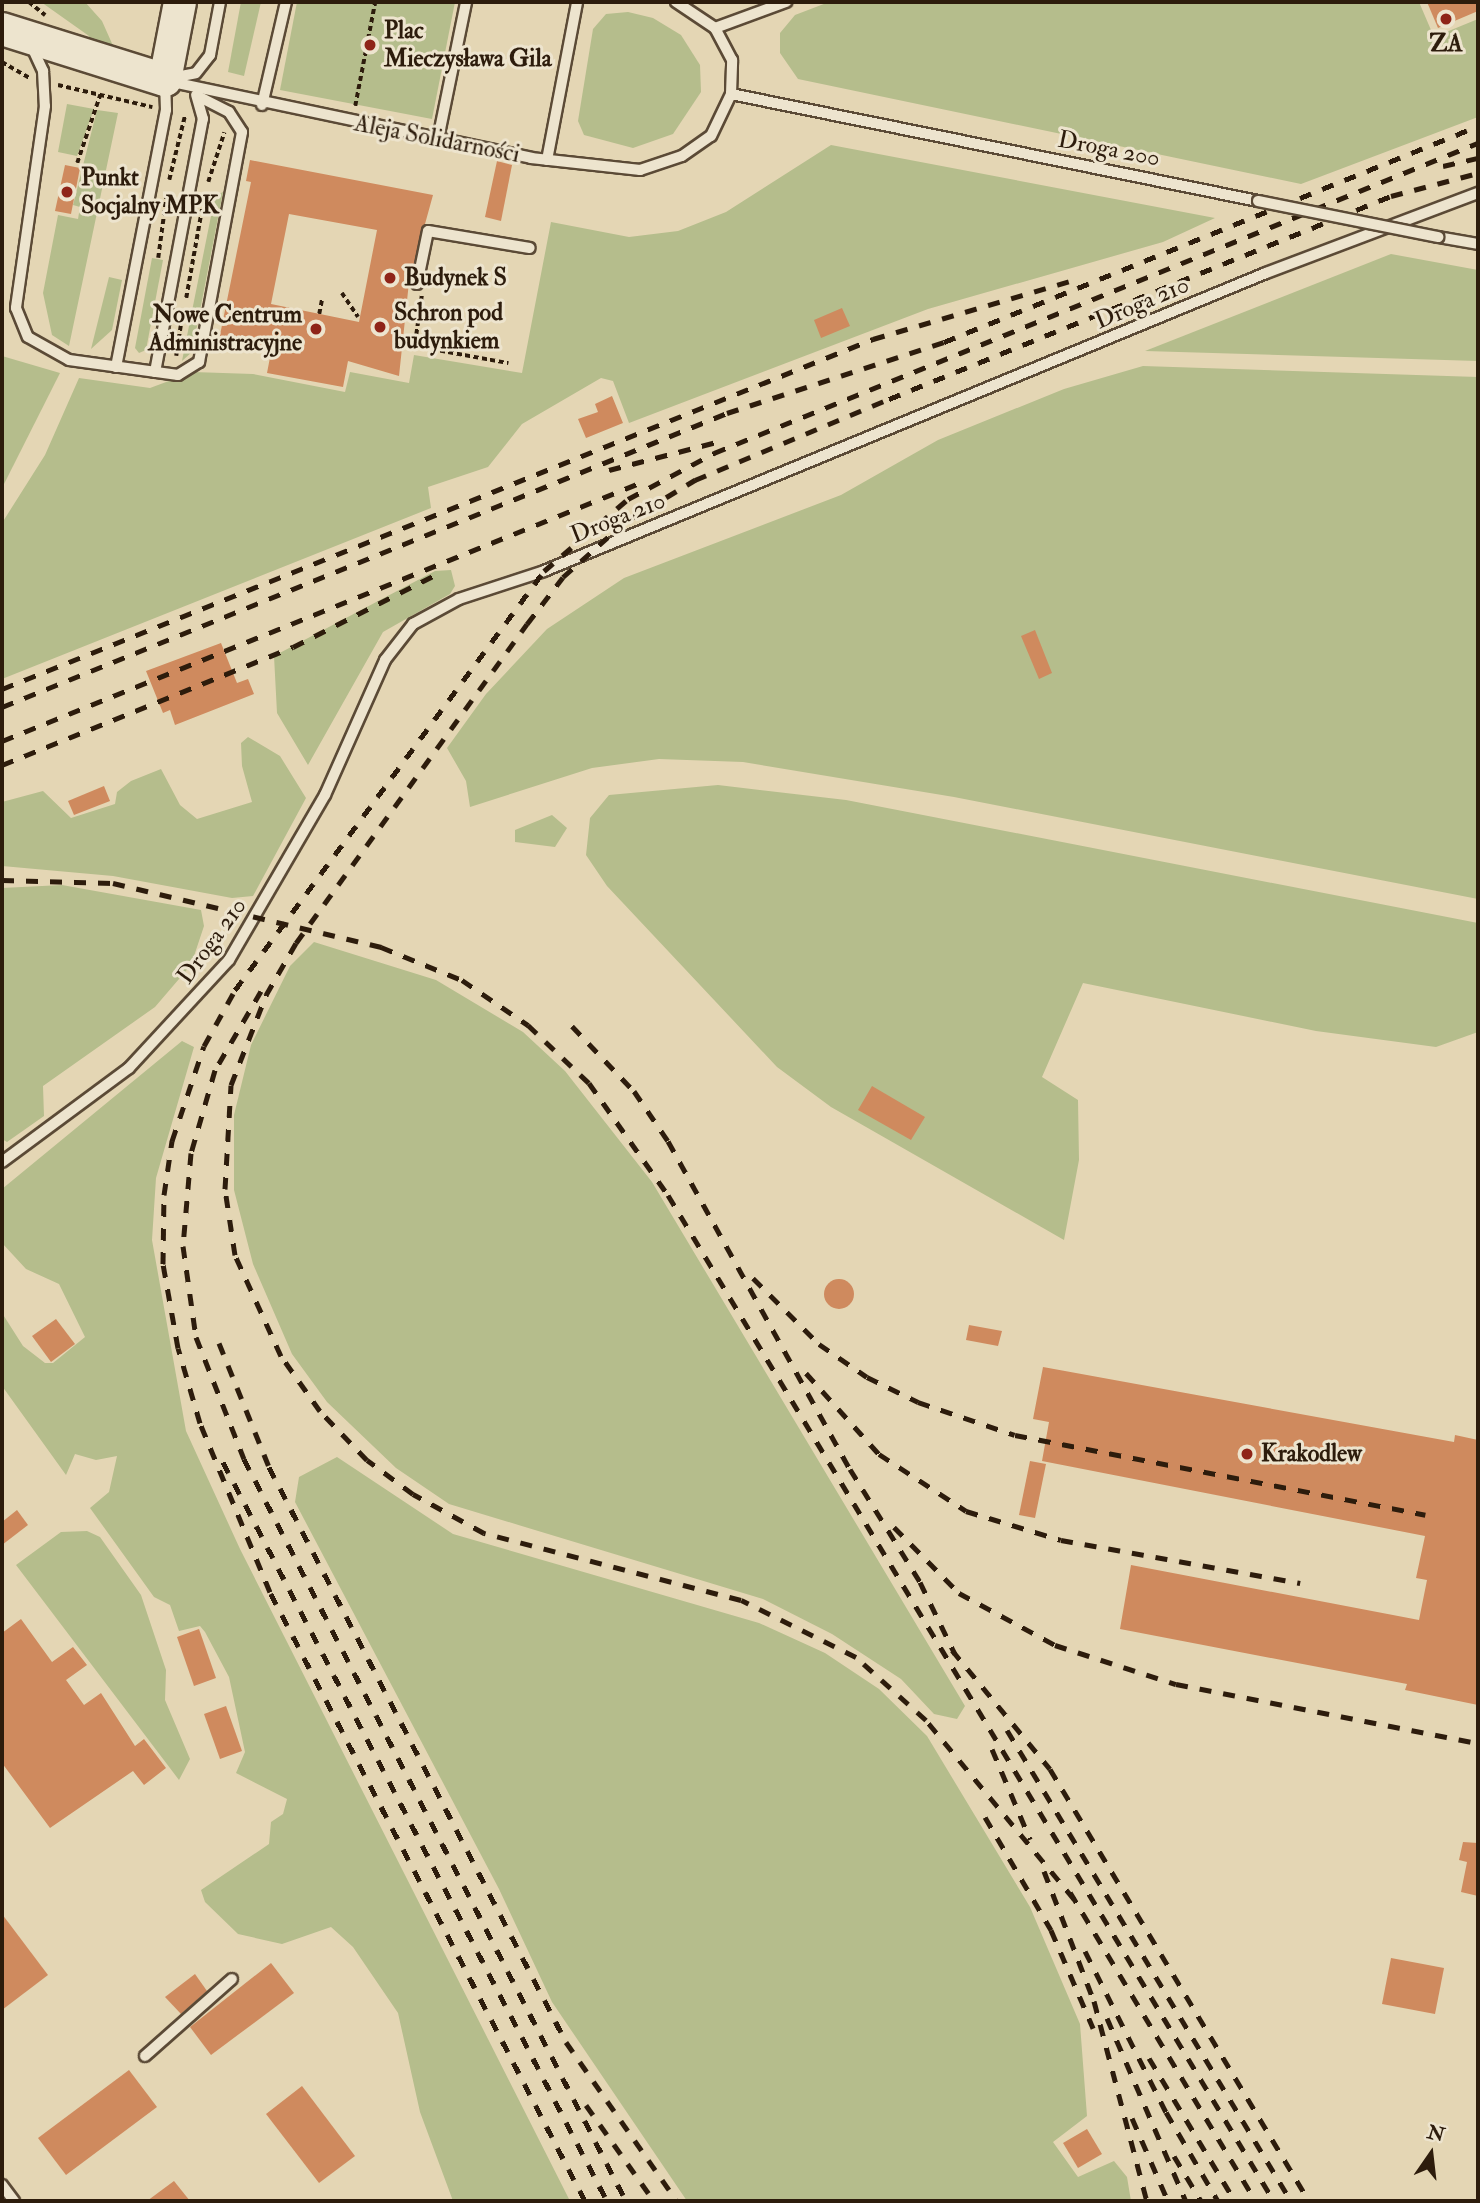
<!DOCTYPE html>
<meta charset="utf-8">
<style>
body{margin:0}
#map{position:relative;width:1480px;height:2203px;overflow:hidden;background:#e4d6b4;font-family:"IM FELL Double Pica",serif}
div>[style]{position:absolute}
.green>*{inset:0;background:#b5bd8c}
.building>*{inset:0;background:#cf8a5e}
.round{border-radius:50%}
.path>*{height:3.5px;margin-top:-1.75px;transform-origin:0;background:repeating-linear-gradient(90deg,#2d1c0c 0 5px,transparent 0 8.5px)}
.roads{filter:drop-shadow(2px 0 #5b4a36) drop-shadow(-2px 0 #5b4a36) drop-shadow(0 2px #5b4a36) drop-shadow(0 -2px #5b4a36)}
.lane>*{height:10px;margin:-5px;padding:0 5px;transform-origin:5px;border-radius:5px;background:#ede4ce}
.secondary>*{height:32px;margin:-16px;padding:0 16px;transform-origin:16px;border-radius:16px;background:#ede4ce}
.rail>*{height:5px;margin-top:-2.5px;transform-origin:0;background:repeating-linear-gradient(90deg,#2d1c0c 0 12px,transparent 0 24px)}
.bridges{filter:drop-shadow(2px 0 #5b4a36) drop-shadow(-2px 0 #5b4a36) drop-shadow(0 2px #5b4a36) drop-shadow(0 -2px #5b4a36)}
.lane-bridge>*{height:10px;margin:-5px;padding:0 5px;transform-origin:5px;border-radius:5px;background:#ede4ce}
.dots>*{width:19px;height:19px;translate:-50% -50%;box-sizing:border-box;border:4px solid #ede4ce;border-radius:50%}
span{translate:-50% -50%;white-space:nowrap;text-align:center;line-height:1.15;-webkit-text-stroke:6px #ede4ce;paint-order:stroke}
.poi-label{font-size:24px;color:#2d1c0c;font-weight:700}
.left{translate:0 -50%;text-align:left}
.right{translate:-100% -50%;text-align:right}
.street-label{font-size:24px;color:#2d1c0c}
.frame{position:absolute;inset:0;border:4px solid #2d1c0c;pointer-events:none}
.north{position:absolute;left:1396px;top:2119px;width:70px;height:70px;-webkit-text-stroke:5px #ede4ce;paint-order:stroke;rotate:14deg;font-size:19px;font-weight:700;line-height:28px;text-align:center;color:#2d1c0c}
.north::after{content:'';display:block;margin:auto;width:24px;height:32px;background:#2d1c0c;clip-path:polygon(50% 0,100% 100%,50% 72%,0 100%)}
</style>
<div id="map">
<div class="green">
<i style="clip-path:polygon(41px 2px,85px 2px,102px 21px,118px 57px,87px 46px,89px 36px)"></i>
<i style="clip-path:polygon(241px 2px,261px 2px,244px 76px,228px 72px)"></i>
<i style="clip-path:polygon(297px 2px,455px 2px,432px 119px,280px 90px)"></i>
<i style="clip-path:polygon(829px 2px,1419px 2px,1434px 37px,1478px 19px,1478px 117px,1301px 184px,798px 79px,780px 53px,780px 33px,795px 15px)"></i>
<i style="clip-path:polygon(628px 12px,653px 18px,681px 35px,700px 65px,701px 92px,673px 134px,633px 148px,584px 135px,578px 121px,593px 29px,606px 14px)"></i>
<i style="clip-path:polygon(67px 104px,94px 109px,77px 156px,58px 152px)"></i>
<i style="clip-path:polygon(97px 110px,118px 113px,69px 346px,52px 335px,43px 293px,58px 215px,78px 219px,80px 207px,73px 205px)"></i>
<i style="clip-path:polygon(831px 145px,1215px 218px,1163px 242px,928px 309px,629px 423px,613px 381px,601px 378px,522px 424px,488px 467px,428px 487px,431px 508px,2px 679px,2px 523px,45px 455px,79px 378px,150px 388px,193px 372px,253px 374px,345px 392px,350px 372px,409px 383px,414px 355px,522px 373px,551px 222px,629px 237px,678px 231px,726px 212px)"></i>
<i style="clip-path:polygon(223px 192px,192px 352px,182px 361px,215px 196px)"></i>
<i style="clip-path:polygon(1391px 254px,1478px 270px,1478px 361px,1145px 351px)"></i>
<i style="clip-path:polygon(152px 258px,163px 260px,146px 350px,139px 353px,135px 348px)"></i>
<i style="clip-path:polygon(109px 277px,122px 280px,112px 330px,91px 349px)"></i>
<i style="clip-path:polygon(2px 356px,60px 373px,2px 488px)"></i>
<i style="clip-path:polygon(1143px 366px,1478px 377px,1478px 899px,954px 797px,743px 762px,659px 759px,592px 768px,470px 807px,466px 781px,447px 748px,486px 694px,547px 629px,624px 578px,841px 495px,938px 440px,1064px 389px)"></i>
<i style="clip-path:polygon(451px 570px,455px 586px,450px 594px,383px 632px,308px 765px,277px 713px,274px 656px,435px 571px)"></i>
<i style="clip-path:polygon(248px 737px,280px 756px,306px 798px,253px 896px,232px 898px,113px 876px,2px 866px,2px 802px,43px 791px,71px 818px,115px 804px,117px 792px,131px 781px,161px 769px,180px 805px,197px 819px,252px 802px,242px 766px,241px 743px)"></i>
<i style="clip-path:polygon(718px 785px,846px 800px,1478px 923px,1478px 1032px,1436px 1047px,1316px 1031px,1083px 983px,1042px 1077px,1078px 1100px,1079px 1160px,1064px 1240px,831px 1107px,777px 1067px,607px 886px,586px 855px,590px 818px,609px 795px)"></i>
<i style="clip-path:polygon(552px 815px,567px 828px,555px 847px,515px 842px,515px 830px)"></i>
<i style="clip-path:polygon(62px 885px,201px 910px,204px 926px,191px 965px,155px 1007px,43px 1086px,44px 1116px,7px 1142px,2px 1139px,2px 888px)"></i>
<i style="clip-path:polygon(314px 942px,436px 980px,523px 1032px,565px 1071px,652px 1182px,965px 1706px,957px 1719px,934px 1714px,901px 1679px,832px 1634px,763px 1599px,449px 1504px,396px 1468px,327px 1402px,292px 1354px,253px 1264px,234px 1190px,234px 1115px,251px 1045px,290px 966px)"></i>
<i style="clip-path:polygon(182px 1041px,194px 1047px,156px 1178px,152px 1240px,186px 1431px,240px 1549px,570px 2201px,453px 2201px,420px 2112px,398px 2013px,353px 1947px,331px 1927px,282px 1944px,238px 1934px,205px 1902px,201px 1890px,269px 1844px,271px 1822px,283px 1814px,287px 1799px,236px 1773px,245px 1752px,229px 1677px,205px 1632px,200px 1626px,179px 1631px,170px 1605px,154px 1597px,90px 1508px,109px 1492px,117px 1456px,96px 1460px,75px 1454px,66px 1475px,2px 1386px,2px 1313px,23px 1346px,45px 1363px,53px 1363px,85px 1337px,59px 1284px,26px 1269px,2px 1243px,2px 1189px)"></i>
<i style="clip-path:polygon(337px 1457px,453px 1534px,759px 1623px,825px 1653px,879px 1689px,927px 1736px,1030px 1907px,1080px 2024px,1087px 2116px,1053px 2142px,1078px 2177px,1114px 2161px,1127px 2177px,1131px 2201px,687px 2201px,552px 2002px,499px 1889px,295px 1502px,299px 1477px)"></i>
<i style="clip-path:polygon(87px 1531px,100px 1537px,141px 1595px,166px 1670px,165px 1700px,190px 1759px,179px 1780px,16px 1565px,61px 1532px)"></i>
</div>
<div class="building">
<i style="clip-path:polygon(1427px 2px,1478px 2px,1478px 11px,1438px 28px)"></i>
<i style="clip-path:polygon(evenodd,250px 160px,433px 195px,409px 282px,399px 376px,348px 361px,343px 387px,267px 373px,272px 347px,219px 340px,251px 182px,246px 181px,250px 160px,289px 214px,377px 230px,359px 322px,271px 304px,289px 214px)"></i>
<i style="clip-path:polygon(497px 161px,512px 165px,501px 221px,485px 217px)"></i>
<i style="clip-path:polygon(65px 165px,80px 168px,71px 214px,55px 211px)"></i>
<i style="clip-path:polygon(842px 308px,850px 326px,821px 338px,814px 320px)"></i>
<i style="clip-path:polygon(612px 396px,623px 423px,586px 438px,578px 419px,598px 412px,595px 404px)"></i>
<i style="clip-path:polygon(1035px 630px,1052px 673px,1039px 679px,1021px 636px)"></i>
<i style="clip-path:polygon(221px 643px,237px 683px,248px 679px,254px 694px,175px 725px,170px 710px,163px 713px,146px 671px)"></i>
<i style="clip-path:polygon(104px 786px,110px 801px,74px 815px,68px 801px)"></i>
<i style="clip-path:polygon(872px 1086px,925px 1117px,911px 1140px,858px 1110px)"></i>
<i class="round" style="left:824px;top:1279px;width:30px;height:30px"></i>
<i style="clip-path:polygon(56px 1319px,75px 1344px,51px 1362px,32px 1336px)"></i>
<i style="clip-path:polygon(969px 1325px,1002px 1331px,998px 1346px,966px 1340px)"></i>
<i style="clip-path:polygon(1043px 1367px,1454px 1442px,1455px 1435px,1478px 1440px,1478px 1705px,1405px 1690px,1407px 1684px,1120px 1629px,1131px 1565px,1419px 1620px,1427px 1580px,1416px 1578px,1425px 1536px,1042px 1461px,1049px 1422px,1033px 1419px)"></i>
<i style="clip-path:polygon(1030px 1461px,1046px 1464px,1035px 1518px,1019px 1515px)"></i>
<i style="clip-path:polygon(17px 1510px,28px 1525px,2px 1545px,2px 1522px)"></i>
<i style="clip-path:polygon(21px 1619px,52px 1662px,73px 1647px,87px 1665px,66px 1680px,84px 1705px,101px 1693px,135px 1746px,144px 1739px,166px 1768px,144px 1785px,133px 1771px,50px 1828px,2px 1763px,2px 1633px)"></i>
<i style="clip-path:polygon(199px 1629px,216px 1678px,194px 1686px,177px 1637px)"></i>
<i style="clip-path:polygon(226px 1706px,242px 1751px,220px 1759px,204px 1714px)"></i>
<i style="clip-path:polygon(1463px 1842px,1478px 1843px,1478px 1896px,1461px 1892px,1467px 1862px,1459px 1860px)"></i>
<i style="clip-path:polygon(2px 1914px,48px 1975px,2px 2010px)"></i>
<i style="clip-path:polygon(1391px 1958px,1444px 1968px,1435px 2014px,1382px 2004px)"></i>
<i style="clip-path:polygon(271px 1963px,294px 1993px,211px 2055px,190px 2027px)"></i>
<i style="clip-path:polygon(195px 1974px,207px 1991px,181px 2014px,165px 1997px)"></i>
<i style="clip-path:polygon(129px 2070px,157px 2107px,66px 2175px,38px 2138px)"></i>
<i style="clip-path:polygon(302px 2086px,355px 2156px,319px 2183px,266px 2114px)"></i>
<i style="clip-path:polygon(1087px 2129px,1102px 2154px,1078px 2168px,1063px 2143px)"></i>
<i style="clip-path:polygon(174px 2181px,190px 2201px,147px 2201px)"></i>
</div>
<div class="path">
<i style="left:29px;top:2px;width:21px;rotate:39deg"></i>
<i style="left:2px;top:62px;width:32px;rotate:30deg"></i>
<i style="left:58px;top:85px;width:97px;rotate:13.2deg"></i>
<i style="left:355px;top:106px;width:106px;rotate:-79.1deg"></i>
<i style="left:77px;top:163px;width:72px;rotate:-71.3deg"></i>
<i style="left:169px;top:180px;width:67px;rotate:-76.2deg"></i>
<i style="left:208px;top:182px;width:52px;rotate:-71.9deg"></i>
<i style="left:158px;top:258px;width:61px;rotate:-82.4deg"></i>
<i style="left:342px;top:293px;width:29px;rotate:56deg"></i>
<i style="left:422px;top:296px;width:50px;rotate:98deg"></i>
<i style="left:415px;top:346px;width:95px;rotate:10.4deg"></i>
<i style="left:186px;top:298px;width:97px;rotate:-79.9deg"></i>
<i style="left:319px;top:314px;width:15px;rotate:-79deg"></i>
<i style="left:176px;top:356px;width:40px;rotate:-81.5deg"></i>
</div>
<div class="roads">
<div class="lane">
<i style="left:715px;top:28px;width:76px;rotate:-20.1deg"></i>
<i style="left:31px;top:45px;width:29px;rotate:65deg"></i>
<i style="left:43px;top:71px;width:35px;rotate:87deg"></i>
<i style="left:45px;top:106px;width:204px;rotate:98.2deg"></i>
<i style="left:16px;top:308px;width:31px;rotate:68deg"></i>
<i style="left:28px;top:337px;width:47px;rotate:29.3deg"></i>
<i style="left:69px;top:360px;width:110px;rotate:7.8deg"></i>
<i style="left:178px;top:375px;width:25px;rotate:-32deg"></i>
<i style="left:199px;top:362px;width:234px;rotate:-79.4deg"></i>
<i style="left:242px;top:132px;width:24px;rotate:-123deg"></i>
<i style="left:229px;top:112px;width:35px;rotate:-153deg"></i>
<i style="left:171px;top:78px;width:25px;rotate:-11deg"></i>
<i style="left:196px;top:73px;width:23px;rotate:-52deg"></i>
<i style="left:210px;top:55px;width:54px;rotate:-79.3deg"></i>
<i style="left:167px;top:81px;width:372px;rotate:11.9deg"></i>
<i style="left:531px;top:158px;width:110px;rotate:6.3deg"></i>
<i style="left:640px;top:170px;width:44px;rotate:-18.4deg"></i>
<i style="left:682px;top:156px;width:35px;rotate:-35deg"></i>
<i style="left:711px;top:136px;width:47px;rotate:-64.5deg"></i>
<i style="left:731px;top:94px;width:34px;rotate:-88deg"></i>
<i style="left:732px;top:60px;width:36px;rotate:-118deg"></i>
<i style="left:715px;top:28px;width:47px;rotate:-146.3deg"></i>
<i style="left:731px;top:94px;width:538px;rotate:11.48deg"></i>
<i style="left:262px;top:105px;width:106px;rotate:-76.9deg"></i>
<i style="left:438px;top:139px;width:140px;rotate:-78.4deg"></i>
<i style="left:547px;top:160px;width:161px;rotate:-79.2deg"></i>
<i style="left:1438px;top:237px;width:41px;rotate:9.9deg"></i>
<i style="left:417px;top:284px;width:54px;rotate:-78.3deg"></i>
<i style="left:428px;top:231px;width:103px;rotate:9.5deg"></i>
<i style="left:116px;top:367px;width:262px;rotate:-79deg"></i>
<i style="left:166px;top:110px;width:27px;rotate:-92deg"></i>
<i style="left:155px;top:372px;width:258px;rotate:-79.3deg"></i>
<i style="left:203px;top:119px;width:25px;rotate:-106deg"></i>
<i style="left:2px;top:1162px;width:158px;rotate:-36.5deg"></i>
<i style="left:129px;top:1068px;width:147px;rotate:-47.2deg"></i>
<i style="left:229px;top:960px;width:191px;rotate:-59.8deg"></i>
<i style="left:325px;top:795px;width:148px;rotate:-66deg"></i>
<i style="left:385px;top:660px;width:46px;rotate:-52.1deg"></i>
<i style="left:413px;top:624px;width:52px;rotate:-28.5deg"></i>
<i style="left:459px;top:599px;width:89px;rotate:-18.2deg"></i>
<i style="left:544px;top:571px;width:781px;rotate:-22.43deg"></i>
<i style="left:1266px;top:273px;width:227px;rotate:-20.7deg"></i>
<i style="left:145px;top:2056px;width:116px;rotate:-41.5deg"></i>
<i style="left:2px;top:2185px;width:20px;rotate:53deg"></i>
</div>
<div class="secondary">
<i style="left:2px;top:29px;width:171px;rotate:17.4deg"></i>
<i style="left:165px;top:80px;width:79px;rotate:-79.1deg"></i>
</div>
</div>
<div class="rail">
<i style="left:1443px;top:166px;width:36px;rotate:-13deg"></i>
<i style="left:609px;top:470px;width:119px;rotate:-14.6deg"></i>
<i style="left:2px;top:689px;width:939px;rotate:-21.89deg"></i>
<i style="left:873px;top:339px;width:213px;rotate:-16.4deg"></i>
<i style="left:2px;top:707px;width:782px;rotate:-22.07deg"></i>
<i style="left:727px;top:413px;width:228px;rotate:-18.1deg"></i>
<i style="left:944px;top:342px;width:576px;rotate:-22.02deg"></i>
<i style="left:2px;top:741px;width:690px;rotate:-22.03deg"></i>
<i style="left:2px;top:765px;width:314px;rotate:-22.1deg"></i>
<i style="left:293px;top:647px;width:161px;rotate:-26.9deg"></i>
<i style="left:2px;top:880px;width:111px;rotate:1.5deg"></i>
<i style="left:113px;top:883px;width:276px;rotate:13.4deg"></i>
<i style="left:381px;top:947px;width:87px;rotate:22.2deg"></i>
<i style="left:462px;top:980px;width:80px;rotate:34.3deg"></i>
<i style="left:528px;top:1025px;width:84px;rotate:43.6deg"></i>
<i style="left:589px;top:1083px;width:137px;rotate:54.8deg"></i>
<i style="left:668px;top:1195px;width:1174px;rotate:58.94deg"></i>
<i style="left:261px;top:991px;width:91px;rotate:120.2deg"></i>
<i style="left:215px;top:1070px;width:86px;rotate:106.1deg"></i>
<i style="left:191px;top:1153px;width:93px;rotate:94.9deg"></i>
<i style="left:183px;top:1246px;width:92px;rotate:81.9deg"></i>
<i style="left:196px;top:1337px;width:131px;rotate:68.5deg"></i>
<i style="left:244px;top:1459px;width:835px;rotate:62.76deg"></i>
<i style="left:572px;top:1026px;width:90px;rotate:46.4deg"></i>
<i style="left:634px;top:1091px;width:60px;rotate:55.8deg"></i>
<i style="left:668px;top:1141px;width:375px;rotate:61deg"></i>
<i style="left:850px;top:1469px;width:133px;rotate:58.2deg"></i>
<i style="left:920px;top:1582px;width:80px;rotate:64.1deg"></i>
<i style="left:753px;top:1278px;width:93px;rotate:45deg"></i>
<i style="left:819px;top:1344px;width:58px;rotate:34.5deg"></i>
<i style="left:867px;top:1377px;width:57px;rotate:26.1deg"></i>
<i style="left:918px;top:1402px;width:102px;rotate:18.8deg"></i>
<i style="left:1015px;top:1435px;width:418px;rotate:11deg"></i>
<i style="left:219px;top:1343px;width:134px;rotate:68deg"></i>
<i style="left:269px;top:1467px;width:647px;rotate:62.68deg"></i>
<i style="left:566px;top:2042px;width:194px;rotate:55.1deg"></i>
<i style="left:806px;top:1373px;width:109px;rotate:48deg"></i>
<i style="left:879px;top:1454px;width:104px;rotate:33.2deg"></i>
<i style="left:966px;top:1511px;width:99px;rotate:17deg"></i>
<i style="left:1061px;top:1540px;width:243px;rotate:10.2deg"></i>
<i style="left:223px;top:1462px;width:833px;rotate:62.54deg"></i>
<i style="left:894px;top:1527px;width:93px;rotate:45.4deg"></i>
<i style="left:959px;top:1593px;width:109px;rotate:28.4deg"></i>
<i style="left:1055px;top:1645px;width:127px;rotate:17.9deg"></i>
<i style="left:1176px;top:1684px;width:308px;rotate:11.1deg"></i>
<i style="left:952px;top:1650px;width:154px;rotate:50.5deg"></i>
<i style="left:1050px;top:1769px;width:504px;rotate:59.06deg"></i>
<i style="left:1007px;top:1730px;width:550px;rotate:58.91deg"></i>
<i style="left:992px;top:1749px;width:98px;rotate:67.1deg"></i>
<i style="left:985px;top:1817px;width:131px;rotate:59.7deg"></i>
<i style="left:1051px;top:1930px;width:107px;rotate:66.8deg"></i>
<i style="left:1044px;top:1871px;width:139px;rotate:69deg"></i>
<i style="left:1094px;top:2001px;width:207px;rotate:75.2deg"></i>
<i style="left:1070px;top:1892px;width:361px;rotate:59deg"></i>
<i style="left:1074px;top:1899px;width:232px;rotate:-129.6deg"></i>
<i style="left:926px;top:1720px;width:94px;rotate:-138deg"></i>
<i style="left:856px;top:1657px;width:128px;rotate:-153.6deg"></i>
<i style="left:741px;top:1600px;width:266px;rotate:-165.4deg"></i>
<i style="left:484px;top:1533px;width:81px;rotate:-151.2deg"></i>
<i style="left:413px;top:1494px;width:57px;rotate:-143.5deg"></i>
<i style="left:367px;top:1460px;width:68px;rotate:-133.8deg"></i>
<i style="left:320px;top:1411px;width:67px;rotate:-125.3deg"></i>
<i style="left:281px;top:1356px;width:111px;rotate:-114.5deg"></i>
<i style="left:235px;top:1255px;width:67px;rotate:-98.6deg"></i>
<i style="left:225px;top:1189px;width:104px;rotate:-86.7deg"></i>
<i style="left:231px;top:1085px;width:97px;rotate:-68.7deg"></i>
<i style="left:266px;top:995px;width:60px;rotate:-60deg"></i>
<i style="left:296px;top:943px;width:394px;rotate:-54.1deg"></i>
<i style="left:527px;top:624px;width:59px;rotate:-52.5deg"></i>
<i style="left:563px;top:577px;width:83px;rotate:-41.6deg"></i>
<i style="left:625px;top:522px;width:82px;rotate:-31deg"></i>
<i style="left:695px;top:480px;width:210px;rotate:-22.7deg"></i>
<i style="left:889px;top:399px;width:541px;rotate:-22.02deg"></i>
<i style="left:1391px;top:196px;width:90px;rotate:-14.8deg"></i>
<i style="left:1085px;top:1951px;width:180px;rotate:63.3deg"></i>
<i style="left:1166px;top:2112px;width:103px;rotate:59.7deg"></i>
<i style="left:1107px;top:2018px;width:199px;rotate:66.7deg"></i>
<i style="left:1149px;top:2058px;width:167px;rotate:59deg"></i>
<i style="left:586px;top:2105px;width:118px;rotate:54.7deg"></i>
<i style="left:1132px;top:2118px;width:90px;rotate:66.6deg"></i>
<i style="left:1174px;top:2156px;width:52px;rotate:59deg"></i>
<i style="left:585px;top:2201px;width:686px;rotate:-117.35deg"></i>
<i style="left:270px;top:1592px;width:183px;rotate:-112.5deg"></i>
<i style="left:200px;top:1423px;width:78px;rotate:-106.3deg"></i>
<i style="left:178px;top:1348px;width:85px;rotate:-100.1deg"></i>
<i style="left:163px;top:1264px;width:69px;rotate:-89.2deg"></i>
<i style="left:164px;top:1195px;width:55px;rotate:-81.6deg"></i>
<i style="left:172px;top:1141px;width:100px;rotate:-71.4deg"></i>
<i style="left:204px;top:1046px;width:64px;rotate:-61deg"></i>
<i style="left:235px;top:990px;width:521px;rotate:-53.59deg"></i>
<i style="left:544px;top:571px;width:111px;rotate:-40.6deg"></i>
<i style="left:628px;top:499px;width:98px;rotate:-28.1deg"></i>
<i style="left:714px;top:453px;width:824px;rotate:-22.09deg"></i>
</div>
<div class="bridges">
<div class="lane-bridge">
<i style="left:1258px;top:201px;width:184px;rotate:11.3deg"></i>
</div>
</div>
<div class="dots">
<i style="left:1446px;top:19px;background:#8f2418"></i>
<i style="left:370px;top:45px;background:#8f2418"></i>
<i style="left:67px;top:192px;background:#8f2418"></i>
<i style="left:390px;top:278px;background:#8f2418"></i>
<i style="left:380px;top:327px;background:#8f2418"></i>
<i style="left:316px;top:329px;background:#8f2418"></i>
<i style="left:1247px;top:1454px;background:#8f2418"></i>
</div>
<div class="poi-label">
<span class="left" style="left:384px;top:45px">Plac<br>Mieczysława Gila</span>
<span style="left:1446px;top:44px">ZA</span>
<span class="left" style="left:81px;top:192px">Punkt<br>Socjalny MPK</span>
<span class="left" style="left:404px;top:278px">Budynek S</span>
<span class="left" style="left:394px;top:327px">Schron pod<br>budynkiem</span>
<span class="right" style="left:302px;top:329px">Nowe Centrum<br>Administracyjne</span>
<span class="left" style="left:1261px;top:1454px">Krakodlew</span>
</div>
<div class="street-label">
<span style="left:437px;top:139px;rotate:11deg">Aleja Solidarności</span>
<span style="left:1109px;top:149px;rotate:11deg">Droga 200</span>
<span style="left:1142px;top:303px;rotate:-23deg">Droga 210</span>
<span style="left:618px;top:518px;rotate:-22deg">Droga 210</span>
<span style="left:212px;top:941px;rotate:-54deg">Droga 210</span>
</div>
<div class="frame"></div>
<div class="north">N</div>
</div>
